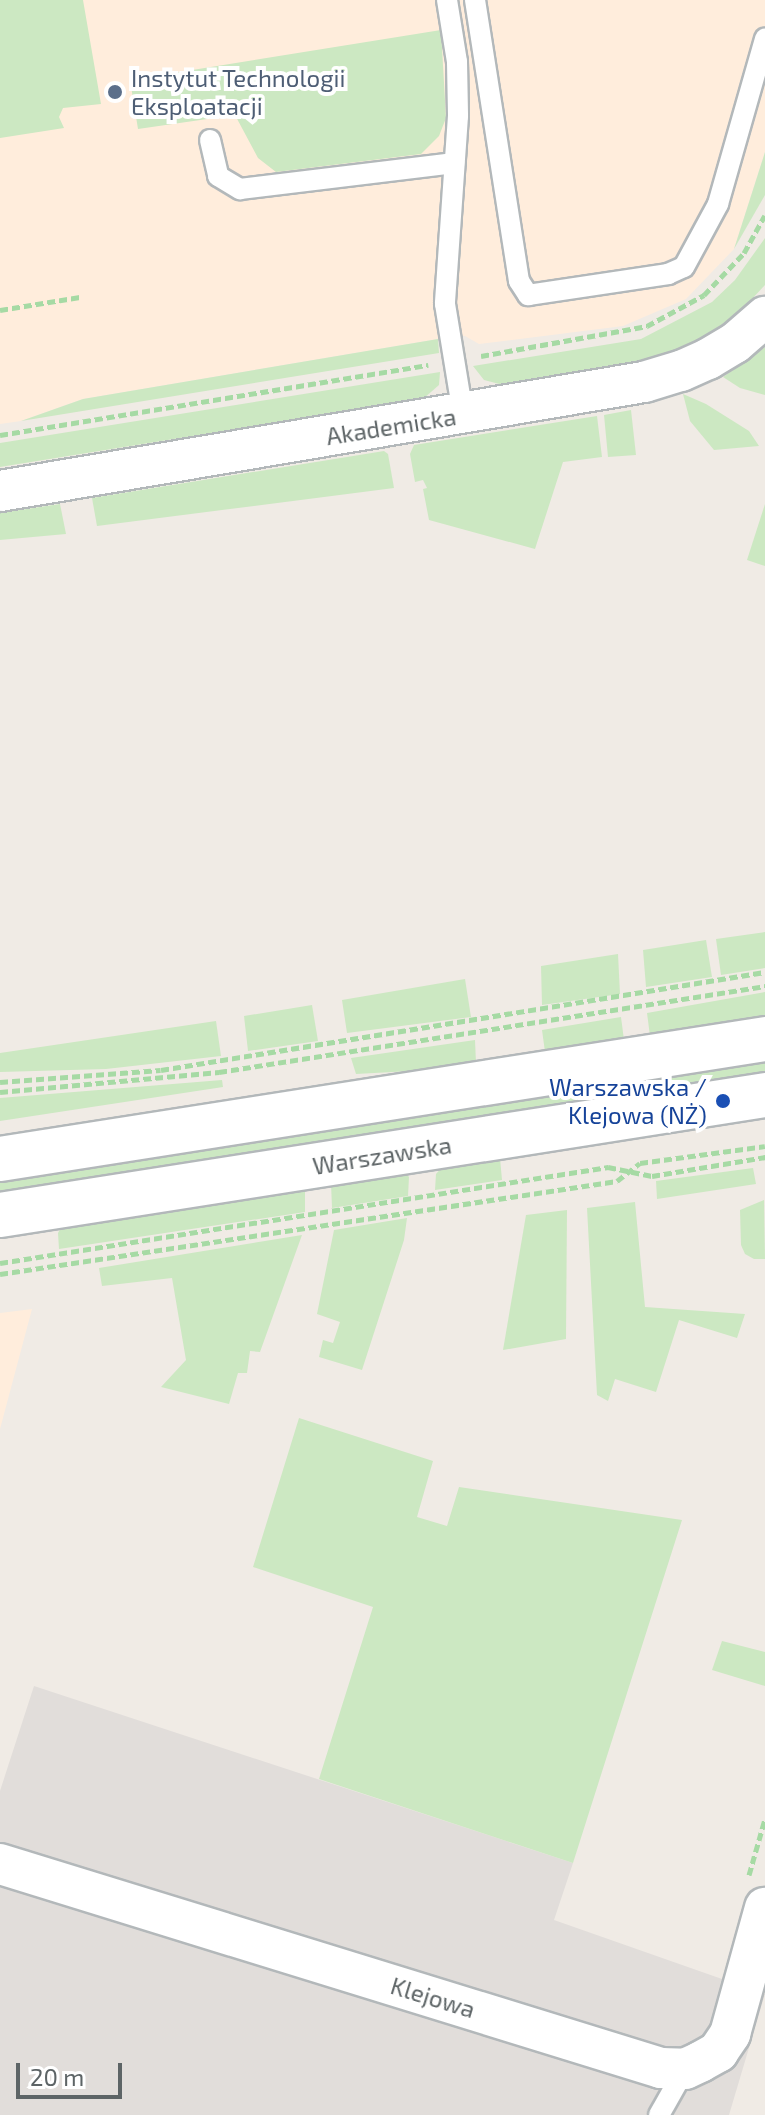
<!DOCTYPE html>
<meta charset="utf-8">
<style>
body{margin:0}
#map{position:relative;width:765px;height:2115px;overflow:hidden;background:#f0ebe5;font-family:"Exo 2",sans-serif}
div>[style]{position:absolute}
.commercial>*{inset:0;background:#ffeddc}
.industrial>*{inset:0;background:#e1ddda}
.green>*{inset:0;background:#cce8c2}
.path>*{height:5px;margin-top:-2.5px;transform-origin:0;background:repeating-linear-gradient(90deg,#a6daa4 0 8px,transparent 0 12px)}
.roads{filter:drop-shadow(2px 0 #b3b8ba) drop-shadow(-2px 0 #b3b8ba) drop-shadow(0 2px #b3b8ba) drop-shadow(0 -2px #b3b8ba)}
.service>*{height:20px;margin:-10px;padding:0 10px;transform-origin:10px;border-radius:10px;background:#fff}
.minor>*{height:40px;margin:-20px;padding:0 20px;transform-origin:20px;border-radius:20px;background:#fff}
.secondary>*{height:44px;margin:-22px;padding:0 22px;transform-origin:22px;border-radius:22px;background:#fff}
.dots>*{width:22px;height:22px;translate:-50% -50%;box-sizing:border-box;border:4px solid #fff;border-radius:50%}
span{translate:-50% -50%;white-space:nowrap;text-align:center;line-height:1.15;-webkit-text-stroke:8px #fff;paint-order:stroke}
.service-label{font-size:24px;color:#4e5e75}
.left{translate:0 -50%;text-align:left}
.street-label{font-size:24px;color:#5d6466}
.transit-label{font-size:24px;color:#164399}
.right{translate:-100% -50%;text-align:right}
.scale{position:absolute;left:16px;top:2063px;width:106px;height:36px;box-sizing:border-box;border:4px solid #5d6466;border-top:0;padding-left:10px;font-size:24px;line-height:28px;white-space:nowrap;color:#5d6466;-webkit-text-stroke:6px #fff;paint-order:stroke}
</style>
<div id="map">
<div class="commercial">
<i style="clip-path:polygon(0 0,765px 0,765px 152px,734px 249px,686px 299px,623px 326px,479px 344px,465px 336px,450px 337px,83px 399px,21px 421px,0 424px)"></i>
<i style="clip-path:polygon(32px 1309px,0 1429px,0 1313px)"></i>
</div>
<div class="industrial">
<i style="clip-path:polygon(34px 1686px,573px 1863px,554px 1920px,765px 1994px,729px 2115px,0 2115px,0 1791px)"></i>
</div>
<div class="green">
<i style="clip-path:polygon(0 0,83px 0,101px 104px,63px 108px,59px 117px,64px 128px,0 138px)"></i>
<i style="clip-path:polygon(441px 30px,446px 118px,439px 136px,421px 154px,276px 172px,258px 158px,235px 115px,138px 129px,130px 80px)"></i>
<i style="clip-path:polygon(765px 152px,765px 195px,734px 249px)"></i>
<i style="clip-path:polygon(765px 238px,765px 285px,739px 313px,690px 346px,642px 363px,515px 388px,484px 380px,473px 366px,641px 339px,712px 302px,735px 280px)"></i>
<i style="clip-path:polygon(438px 339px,439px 353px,21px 421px,83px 399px)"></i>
<i style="clip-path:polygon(765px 347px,765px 395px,740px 388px,723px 377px)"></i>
<i style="clip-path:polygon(440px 372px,439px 385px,423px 399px,0 467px,0 443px)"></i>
<i style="clip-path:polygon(683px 394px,706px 404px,749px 431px,759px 446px,714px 450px,690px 421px)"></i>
<i style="clip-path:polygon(631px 410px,636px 455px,608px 457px,604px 415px)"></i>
<i style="clip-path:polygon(597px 416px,602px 457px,563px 462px,535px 549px,429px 520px,423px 489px,427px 488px,423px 480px,415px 482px,410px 454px,414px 445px)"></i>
<i style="clip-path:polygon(384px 451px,388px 454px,394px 488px,97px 526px,92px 498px)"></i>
<i style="clip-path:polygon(60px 504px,66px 534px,0 540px,0 513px)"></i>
<i style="clip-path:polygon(765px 504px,765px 566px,747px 560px)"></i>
<i style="clip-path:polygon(765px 932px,765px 968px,721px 975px,716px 939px)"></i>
<i style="clip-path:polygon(706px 940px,712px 977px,646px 987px,643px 950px)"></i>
<i style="clip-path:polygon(618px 954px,620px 994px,542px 1005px,541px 966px)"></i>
<i style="clip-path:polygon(465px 979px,471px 1017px,347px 1033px,342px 1000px)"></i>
<i style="clip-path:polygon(765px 992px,765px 1019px,650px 1036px,647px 1013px)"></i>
<i style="clip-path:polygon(312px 1005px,318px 1041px,248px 1051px,244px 1016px)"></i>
<i style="clip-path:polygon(621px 1017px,624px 1040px,545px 1052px,542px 1030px)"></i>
<i style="clip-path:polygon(216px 1021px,221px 1056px,106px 1069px,0 1072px,0 1053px)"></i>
<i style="clip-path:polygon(475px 1040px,476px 1063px,429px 1070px,356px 1074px,351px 1058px)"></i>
<i style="clip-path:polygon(765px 1059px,765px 1075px,0 1194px,0 1178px)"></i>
<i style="clip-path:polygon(222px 1080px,223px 1087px,0 1121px,0 1098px)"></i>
<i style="clip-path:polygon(500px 1158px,502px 1180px,435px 1190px,436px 1174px,444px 1165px)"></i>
<i style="clip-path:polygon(753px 1168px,756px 1184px,657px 1199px,656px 1181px)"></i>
<i style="clip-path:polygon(404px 1171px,409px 1177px,408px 1196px,332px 1208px,331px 1183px)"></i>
<i style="clip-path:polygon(305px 1187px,305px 1212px,59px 1249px,58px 1233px,62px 1226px)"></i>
<i style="clip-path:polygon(764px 1200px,765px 1259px,754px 1259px,745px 1254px,741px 1245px,740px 1210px)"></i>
<i style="clip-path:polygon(635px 1202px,645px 1307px,745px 1314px,737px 1338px,679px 1320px,656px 1392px,615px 1379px,608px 1401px,597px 1395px,587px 1208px)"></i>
<i style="clip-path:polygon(567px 1210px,566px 1339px,503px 1350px,526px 1215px)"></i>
<i style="clip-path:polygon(407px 1218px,404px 1240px,362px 1370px,319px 1357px,323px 1340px,333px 1343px,340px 1322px,317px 1314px,334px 1230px)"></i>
<i style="clip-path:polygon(302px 1235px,260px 1352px,250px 1351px,247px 1373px,238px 1373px,229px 1404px,161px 1387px,186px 1360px,172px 1278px,102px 1286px,99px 1268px)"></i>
<i style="clip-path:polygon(299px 1418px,433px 1461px,417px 1517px,447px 1526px,459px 1487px,682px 1520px,573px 1863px,319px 1779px,373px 1607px,253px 1567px)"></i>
<i style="clip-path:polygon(722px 1641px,765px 1652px,765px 1686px,712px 1670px)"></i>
</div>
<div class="path">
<i style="left:0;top:310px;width:81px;rotate:-9.2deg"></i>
<i style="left:481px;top:356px;width:169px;rotate:-10.2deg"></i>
<i style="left:647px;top:326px;width:65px;rotate:-28.5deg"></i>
<i style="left:704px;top:295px;width:58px;rotate:-46.4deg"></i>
<i style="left:744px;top:253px;width:43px;rotate:-61.1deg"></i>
<i style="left:0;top:435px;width:434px;rotate:-9.3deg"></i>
<i style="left:0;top:1082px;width:161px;rotate:-4.3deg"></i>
<i style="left:161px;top:1070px;width:612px;rotate:-9.22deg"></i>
<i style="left:0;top:1092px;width:220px;rotate:-5.2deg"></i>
<i style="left:219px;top:1072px;width:553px;rotate:-8.95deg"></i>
<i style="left:0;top:1263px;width:616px;rotate:-8.97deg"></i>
<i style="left:608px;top:1167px;width:45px;rotate:11.6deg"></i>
<i style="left:652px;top:1176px;width:115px;rotate:-9.5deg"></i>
<i style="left:0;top:1274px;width:624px;rotate:-8.57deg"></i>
<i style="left:617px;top:1181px;width:29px;rotate:-38deg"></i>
<i style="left:640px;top:1163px;width:126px;rotate:-7.7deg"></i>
<i style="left:749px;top:1875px;width:58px;rotate:-74.1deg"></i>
</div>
<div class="roads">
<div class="service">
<i style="left:447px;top:0;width:63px;rotate:80.8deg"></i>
<i style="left:457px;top:62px;width:54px;rotate:88.9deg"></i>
<i style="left:458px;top:116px;width:188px;rotate:94deg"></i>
<i style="left:445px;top:304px;width:111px;rotate:80.7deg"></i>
<i style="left:475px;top:0;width:284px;rotate:81.1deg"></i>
<i style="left:519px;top:281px;width:17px;rotate:57deg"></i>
<i style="left:528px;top:295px;width:142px;rotate:-8.5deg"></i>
<i style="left:668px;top:274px;width:17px;rotate:-24deg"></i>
<i style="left:684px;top:267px;width:72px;rotate:-61.6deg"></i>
<i style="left:718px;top:204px;width:172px;rotate:-74.1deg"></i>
<i style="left:210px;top:140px;width:37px;rotate:77deg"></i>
<i style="left:218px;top:176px;width:26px;rotate:31deg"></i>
<i style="left:240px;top:189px;width:216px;rotate:-6.9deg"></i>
<i style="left:659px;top:2115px;width:53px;rotate:-60.5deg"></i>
</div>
<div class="minor">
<i style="left:0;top:491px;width:653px;rotate:-9.61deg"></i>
<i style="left:644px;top:382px;width:39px;rotate:-17deg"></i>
<i style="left:681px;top:371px;width:30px;rotate:-24deg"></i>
<i style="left:708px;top:359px;width:31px;rotate:-31deg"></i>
<i style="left:735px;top:343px;width:40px;rotate:-41deg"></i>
<i style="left:0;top:1864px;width:692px;rotate:17.15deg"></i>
<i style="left:661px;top:2068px;width:24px;rotate:2deg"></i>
<i style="left:685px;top:2069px;width:17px;rotate:-25deg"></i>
<i style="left:700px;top:2062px;width:21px;rotate:-29deg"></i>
<i style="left:718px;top:2052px;width:22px;rotate:-56deg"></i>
<i style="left:730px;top:2034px;width:131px;rotate:-74.5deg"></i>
</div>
<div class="secondary">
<i style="left:0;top:1159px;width:774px;rotate:-8.91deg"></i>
<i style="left:0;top:1215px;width:774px;rotate:-8.91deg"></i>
</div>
</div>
<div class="dots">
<i style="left:115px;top:92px;background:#5c6f8a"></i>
<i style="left:723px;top:1101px;background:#1a4fb4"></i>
</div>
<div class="service-label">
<span class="left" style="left:131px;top:92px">Instytut Technologii<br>Eksploatacji</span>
</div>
<div class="street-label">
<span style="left:391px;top:426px;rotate:-9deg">Akademicka</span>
<span style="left:382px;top:1155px;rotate:-9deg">Warszawska</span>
<span style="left:433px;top:1997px;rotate:17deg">Klejowa</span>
</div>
<div class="transit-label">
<span class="right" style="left:707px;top:1101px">Warszawska /<br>Klejowa (NŻ)</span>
</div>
<div class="scale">20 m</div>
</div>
